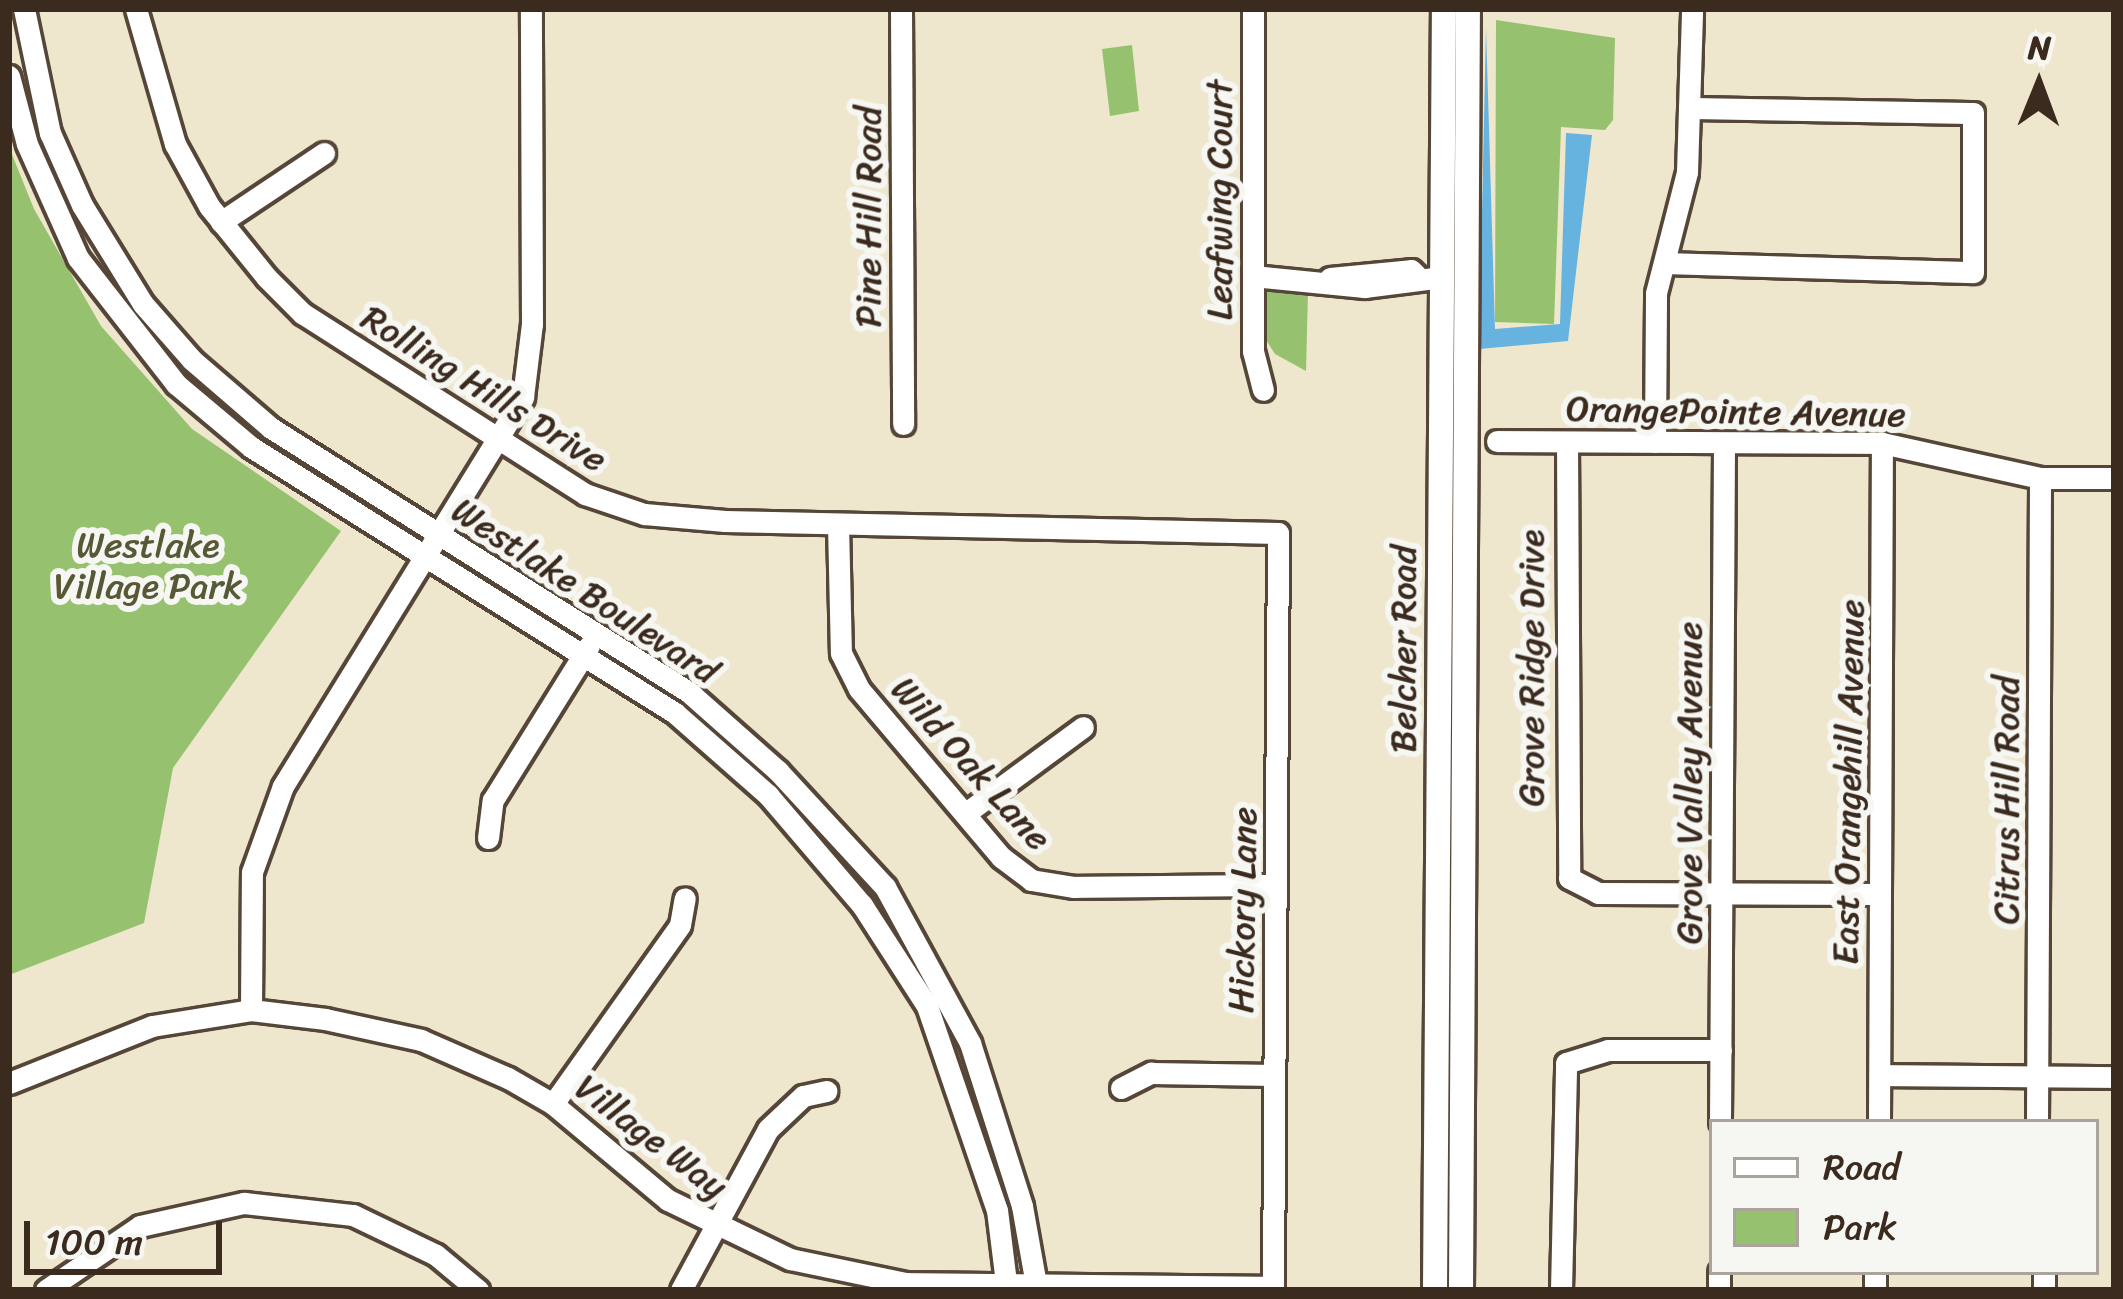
<!DOCTYPE html>
<style>
body{margin:0}
#map{position:relative;width:2123px;height:1299px;overflow:hidden;background:#eee6cd;font-family:Sriracha,sans-serif}
div>[style]{position:absolute}
.green>*{inset:0;background:#96c26f}
.water>*{inset:0;background:#66b3e0}
.roads{filter:drop-shadow(3px 0 #564638) drop-shadow(-3px 0 #564638) drop-shadow(0 3px #564638) drop-shadow(0 -3px #564638)}
.minor>*{height:21px;margin:-10.5px;padding:0 10.5px;transform-origin:10.5px;border-radius:10.5px;background:#fff}
.major>*{height:24px;margin:-12px;padding:0 12px;transform-origin:12px;border-radius:12px;background:#fff}
span{translate:-50% -50%;white-space:nowrap;text-align:center;line-height:1.15;-webkit-text-stroke:12px #f6f6f2;paint-order:stroke}
.street-label{font-size:36px;color:#3b2a1e}
.park-label{font-size:36px;color:#565836}
.frame{position:absolute;inset:0;border:12px solid #3b2a1e;pointer-events:none}
.legend{position:absolute;left:1709px;top:1119px;width:390px;height:156px;box-sizing:border-box;background:#f6f6f2;border:3px solid #aba49d;margin:0;padding:15px 21px;list-style:none;font-size:36px;color:#3b2a1e}
.legend li{display:flex;align-items:center;gap:24px;height:60px}
.legend b{width:60px;border:3px solid #aba49d}
.north{position:absolute;left:1979px;top:24px;width:120px;height:120px;-webkit-text-stroke:9px #f6f6f2;paint-order:stroke;rotate:1deg;font-size:33px;font-weight:700;line-height:48px;text-align:center;color:#3b2a1e}
.north::after{content:'';display:block;margin:auto;width:42px;height:54px;background:#3b2a1e;clip-path:polygon(50% 0,100% 100%,50% 72%,0 100%)}
.scale{position:absolute;left:24px;top:1221px;width:198px;height:54px;box-sizing:border-box;border:6px solid #3b2a1e;border-top:0;padding-left:15px;font-size:36px;line-height:42px;white-space:nowrap;color:#3b2a1e;-webkit-text-stroke:9px #f6f6f2;paint-order:stroke}
</style>
<div id="map">
<div class="green">
<i style="clip-path:polygon(1496px 20px,1615px 38px,1613px 120px,1605px 130px,1561px 127px,1554px 324px,1495px 322px)"></i>
<i style="clip-path:polygon(1132px 45px,1139px 111px,1110px 116px,1102px 49px)"></i>
<i style="clip-path:polygon(9px 147px,34px 209px,101px 326px,192px 429px,341px 531px,173px 768px,144px 923px,9px 975px)"></i>
<i style="clip-path:polygon(1267px 289px,1308px 291px,1306px 371px,1275px 354px,1266px 340px)"></i>
</div>
<div class="water">
<i style="clip-path:polygon(1486px 28px,1495px 329px,1560px 324px,1566px 133px,1592px 135px,1568px 341px,1479px 349px)"></i>
</div>
<div class="roads">
<div class="minor">
<i style="left:24px;top:9px;width:127px;rotate:78.2deg"></i>
<i style="left:50px;top:133px;width:79px;rotate:66deg"></i>
<i style="left:82px;top:205px;width:116px;rotate:58.4deg"></i>
<i style="left:143px;top:304px;width:74px;rotate:48.8deg"></i>
<i style="left:192px;top:360px;width:104px;rotate:40.7deg"></i>
<i style="left:271px;top:428px;width:497px;rotate:32.3deg"></i>
<i style="left:691px;top:694px;width:116px;rotate:41.5deg"></i>
<i style="left:778px;top:771px;width:158px;rotate:47.3deg"></i>
<i style="left:885px;top:887px;width:178px;rotate:61.4deg"></i>
<i style="left:970px;top:1043px;width:171px;rotate:72.3deg"></i>
<i style="left:1022px;top:1206px;width:85px;rotate:79.9deg"></i>
<i style="left:901px;top:9px;width:415px;rotate:89.7deg"></i>
<i style="left:1253px;top:9px;width:342px;rotate:90deg"></i>
<i style="left:1253px;top:351px;width:40px;rotate:75.6deg"></i>
<i style="left:9px;top:76px;width:70px;rotate:75.2deg"></i>
<i style="left:27px;top:144px;width:125px;rotate:65.9deg"></i>
<i style="left:78px;top:258px;width:160px;rotate:52.1deg"></i>
<i style="left:176px;top:384px;width:98px;rotate:40deg"></i>
<i style="left:251px;top:447px;width:501px;rotate:32.1deg"></i>
<i style="left:675px;top:713px;width:124px;rotate:41.4deg"></i>
<i style="left:768px;top:795px;width:145px;rotate:49.5deg"></i>
<i style="left:862px;top:905px;width:120px;rotate:57.2deg"></i>
<i style="left:927px;top:1006px;width:216px;rotate:71.1deg"></i>
<i style="left:997px;top:1210px;width:81px;rotate:82.9deg"></i>
<i style="left:221px;top:222px;width:124px;rotate:-33.8deg"></i>
<i style="left:1666px;top:263px;width:307px;rotate:1.7deg"></i>
<i style="left:1973px;top:272px;width:159px;rotate:-90deg"></i>
<i style="left:1973px;top:113px;width:284px;rotate:-179deg"></i>
<i style="left:1253px;top:276px;width:112px;rotate:5.7deg"></i>
<i style="left:1364px;top:287px;width:79px;rotate:-7.3deg"></i>
<i style="left:1330px;top:278px;width:81px;rotate:-5.6deg"></i>
<i style="left:1411px;top:270px;width:11px;rotate:45deg"></i>
<i style="left:1497px;top:441px;width:385px;rotate:0.3deg"></i>
<i style="left:1882px;top:443px;width:162px;rotate:12.5deg"></i>
<i style="left:2040px;top:478px;width:74px"></i>
<i style="left:1567px;top:442px;width:436px;rotate:89.7deg"></i>
<i style="left:1569px;top:878px;width:33px;rotate:27deg"></i>
<i style="left:1598px;top:893px;width:281px;rotate:0.2deg"></i>
<i style="left:1655px;top:442px;width:149px;rotate:-89.6deg"></i>
<i style="left:1656px;top:293px;width:125px;rotate:-75.6deg"></i>
<i style="left:1687px;top:172px;width:163px;rotate:-88.2deg"></i>
<i style="left:838px;top:524px;width:129px;rotate:88.7deg"></i>
<i style="left:841px;top:653px;width:40px;rotate:63.4deg"></i>
<i style="left:859px;top:689px;width:220px;rotate:49.8deg"></i>
<i style="left:1001px;top:857px;width:38px;rotate:37deg"></i>
<i style="left:1031px;top:880px;width:44px;rotate:9.2deg"></i>
<i style="left:1074px;top:887px;width:202px;rotate:-0.6deg"></i>
<i style="left:966px;top:813px;width:145px;rotate:-36.3deg"></i>
<i style="left:488px;top:838px;width:38px;rotate:-83deg"></i>
<i style="left:493px;top:800px;width:181px;rotate:-58.1deg"></i>
<i style="left:251px;top:1010px;width:138px;rotate:-89.6deg"></i>
<i style="left:252px;top:872px;width:91px;rotate:-70.2deg"></i>
<i style="left:283px;top:786px;width:457px;rotate:-58.3deg"></i>
<i style="left:523px;top:397px;width:74px;rotate:-83deg"></i>
<i style="left:532px;top:324px;width:315px;rotate:-90.2deg"></i>
<i style="left:1881px;top:1075px;width:233px;rotate:0.5deg"></i>
<i style="left:9px;top:1083px;width:154px;rotate:-21.7deg"></i>
<i style="left:152px;top:1026px;width:100px;rotate:-9.2deg"></i>
<i style="left:251px;top:1010px;width:75px;rotate:6.9deg"></i>
<i style="left:325px;top:1019px;width:98px;rotate:12.3deg"></i>
<i style="left:421px;top:1040px;width:95px;rotate:23.6deg"></i>
<i style="left:508px;top:1078px;width:52px;rotate:30deg"></i>
<i style="left:553px;top:1104px;width:150px;rotate:39.9deg"></i>
<i style="left:668px;top:1200px;width:136px;rotate:25.8deg"></i>
<i style="left:790px;top:1259px;width:118px;rotate:11.7deg"></i>
<i style="left:906px;top:1283px;width:367px;rotate:0.6deg"></i>
<i style="left:1273px;top:1287px;width:754px;rotate:-89.62deg"></i>
<i style="left:1278px;top:533px;width:553px;rotate:-178.76deg"></i>
<i style="left:725px;top:521px;width:81px;rotate:-175.1deg"></i>
<i style="left:644px;top:514px;width:62px;rotate:-161.3deg"></i>
<i style="left:585px;top:494px;width:335px;rotate:-147.4deg"></i>
<i style="left:303px;top:314px;width:51px;rotate:-135deg"></i>
<i style="left:267px;top:278px;width:92px;rotate:-128.9deg"></i>
<i style="left:209px;top:206px;width:71px;rotate:-118.7deg"></i>
<i style="left:175px;top:144px;width:141px;rotate:-106.1deg"></i>
<i style="left:1121px;top:1088px;width:34px;rotate:-27deg"></i>
<i style="left:1151px;top:1073px;width:123px;rotate:0.9deg"></i>
<i style="left:553px;top:1104px;width:219px;rotate:-54.6deg"></i>
<i style="left:680px;top:925px;width:27px;rotate:-80deg"></i>
<i style="left:1720px;top:1122px;width:678px;rotate:-89.66deg"></i>
<i style="left:1879px;top:1122px;width:679px;rotate:-89.75deg"></i>
<i style="left:2037px;top:1122px;width:644px;rotate:-89.73deg"></i>
<i style="left:1875px;top:1272px;width:18px;rotate:90deg"></i>
<i style="left:46px;top:1290px;width:114px;rotate:-34.2deg"></i>
<i style="left:140px;top:1226px;width:107px;rotate:-12.5deg"></i>
<i style="left:244px;top:1203px;width:110px;rotate:6.3deg"></i>
<i style="left:353px;top:1215px;width:92px;rotate:25.7deg"></i>
<i style="left:436px;top:1255px;width:55px;rotate:39.8deg"></i>
<i style="left:681px;top:1290px;width:183px;rotate:-61.6deg"></i>
<i style="left:768px;top:1129px;width:48px;rotate:-43.3deg"></i>
<i style="left:803px;top:1096px;width:24px;rotate:-12deg"></i>
<i style="left:1561px;top:1290px;width:227px;rotate:-88.7deg"></i>
<i style="left:1566px;top:1063px;width:44px;rotate:-17.2deg"></i>
<i style="left:1608px;top:1050px;width:113px"></i>
<i style="left:1719px;top:1290px;width:18px;rotate:-90deg"></i>
<i style="left:2044px;top:1290px;width:18px;rotate:-90deg"></i>
</div>
<div class="major">
<i style="left:1435px;top:1290px;width:1281px;rotate:-89.6deg"></i>
<i style="left:1461px;top:1290px;width:1281px;rotate:-89.69deg"></i>
</div>
</div>
<div class="street-label">
<span style="left:1220px;top:200px;rotate:-90deg">Leafwing Court</span>
<span style="left:869px;top:217px;rotate:-90deg">Pine Hill Road</span>
<span style="left:484px;top:389px;rotate:32deg">Rolling Hills Drive</span>
<span style="left:1736px;top:412px;rotate:1deg">OrangePointe Avenue</span>
<span style="left:585px;top:591px;rotate:33deg">Westlake Boulevard</span>
<span style="left:1404px;top:649px;rotate:-90deg">Belcher Road</span>
<span style="left:1532px;top:668px;rotate:-90deg">Grove Ridge Drive</span>
<span style="left:971px;top:764px;rotate:48deg">Wild Oak Lane</span>
<span style="left:1849px;top:782px;rotate:-89deg">East Orangehill Avenue</span>
<span style="left:1690px;top:783px;rotate:-90deg">Grove Valley Avenue</span>
<span style="left:2007px;top:800px;rotate:-90deg">Citrus Hill Road</span>
<span style="left:1243px;top:910px;rotate:-89deg">Hickory Lane</span>
<span style="left:651px;top:1137px;rotate:37deg">Village Way</span>
</div>
<div class="park-label">
<span style="left:148px;top:566px">Westlake<br>Village Park</span>
</div>
<div class="frame"></div>
<ul class="legend">
<li><b style="height:15px;background:#fff"></b>Road</li>
<li><b style="height:33px;background:#96c26f"></b>Park</li>
</ul>
<div class="north">N</div>
<div class="scale">100 m</div>
</div>
